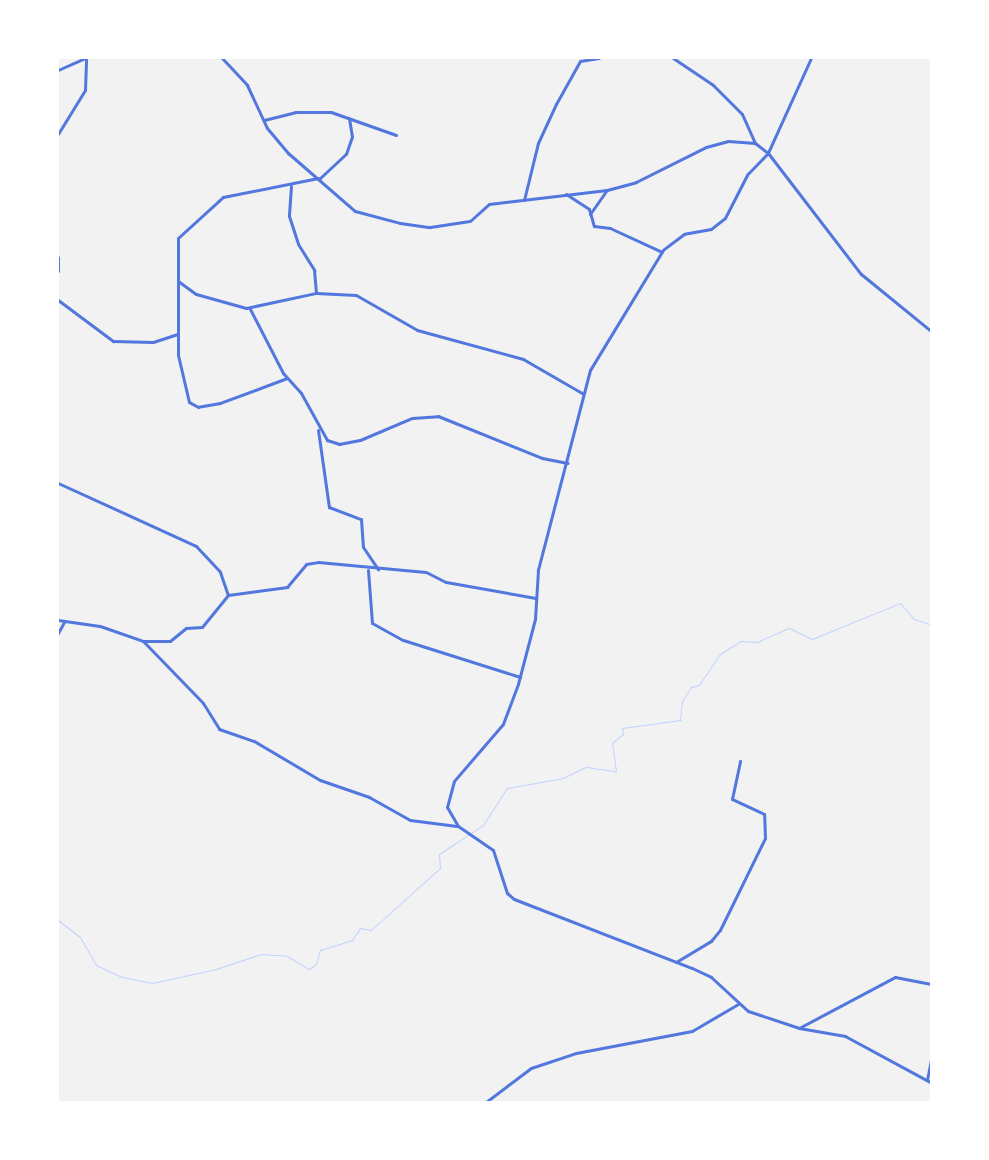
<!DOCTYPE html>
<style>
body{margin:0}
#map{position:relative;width:989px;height:1160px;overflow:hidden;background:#f2f2f2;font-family:"DejaVu Sans",sans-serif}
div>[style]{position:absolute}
.stream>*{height:1px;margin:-0.5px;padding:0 0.5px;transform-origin:0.5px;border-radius:0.5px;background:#bfd3fe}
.minor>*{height:3px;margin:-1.5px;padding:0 1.5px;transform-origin:1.5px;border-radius:1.5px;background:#5277de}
span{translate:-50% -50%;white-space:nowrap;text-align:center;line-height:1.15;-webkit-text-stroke:4px #fff;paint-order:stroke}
.frame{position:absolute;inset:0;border:59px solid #fff;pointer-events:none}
</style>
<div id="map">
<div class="stream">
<i style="left:58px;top:920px;width:28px;rotate:38deg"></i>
<i style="left:80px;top:937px;width:32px;rotate:60deg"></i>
<i style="left:96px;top:965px;width:29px;rotate:25deg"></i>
<i style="left:122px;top:977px;width:31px;rotate:11deg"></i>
<i style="left:152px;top:983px;width:66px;rotate:-12.3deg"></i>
<i style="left:216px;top:969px;width:47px;rotate:-18.4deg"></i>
<i style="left:261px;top:954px;width:26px;rotate:4deg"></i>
<i style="left:287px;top:956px;width:26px;rotate:31deg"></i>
<i style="left:309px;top:969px;width:9px;rotate:-36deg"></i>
<i style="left:316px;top:964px;width:15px;rotate:-74deg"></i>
<i style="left:320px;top:950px;width:34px;rotate:-17deg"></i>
<i style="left:352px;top:940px;width:14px;rotate:-56deg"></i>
<i style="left:360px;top:928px;width:11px;rotate:10deg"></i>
<i style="left:371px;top:930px;width:93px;rotate:-41.9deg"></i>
<i style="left:440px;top:868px;width:14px;rotate:-94deg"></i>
<i style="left:439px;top:854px;width:53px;rotate:-33.4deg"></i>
<i style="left:483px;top:825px;width:44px;rotate:-57deg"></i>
<i style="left:507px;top:788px;width:57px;rotate:-10.1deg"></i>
<i style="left:563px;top:778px;width:25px;rotate:-26deg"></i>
<i style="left:586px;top:767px;width:30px;rotate:8deg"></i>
<i style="left:616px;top:771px;width:28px;rotate:-98deg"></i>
<i style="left:612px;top:743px;width:14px;rotate:-39deg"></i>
<i style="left:623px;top:734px;width:6px;rotate:-99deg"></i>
<i style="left:622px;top:728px;width:59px;rotate:-7.9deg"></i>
<i style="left:680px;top:720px;width:19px;rotate:-84deg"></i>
<i style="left:682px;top:701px;width:17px;rotate:-57deg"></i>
<i style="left:691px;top:687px;width:8px;rotate:-14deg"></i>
<i style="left:699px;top:685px;width:37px;rotate:-56deg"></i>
<i style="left:720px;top:654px;width:25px;rotate:-32deg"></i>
<i style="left:741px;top:641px;width:16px;rotate:4deg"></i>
<i style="left:757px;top:642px;width:35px;rotate:-24deg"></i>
<i style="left:789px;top:628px;width:25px;rotate:26deg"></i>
<i style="left:812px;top:639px;width:95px;rotate:-22.2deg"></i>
<i style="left:900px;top:603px;width:21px;rotate:49deg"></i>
<i style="left:914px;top:619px;width:19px;rotate:18deg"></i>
</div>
<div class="minor">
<i style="left:222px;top:58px;width:37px;rotate:47deg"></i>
<i style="left:247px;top:85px;width:47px;rotate:65.1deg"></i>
<i style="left:267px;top:128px;width:33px;rotate:50deg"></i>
<i style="left:288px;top:153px;width:89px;rotate:40.9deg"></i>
<i style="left:355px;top:211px;width:47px;rotate:14.9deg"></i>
<i style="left:400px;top:223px;width:30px;rotate:8deg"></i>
<i style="left:430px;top:227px;width:40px;rotate:-8.5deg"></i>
<i style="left:470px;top:221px;width:25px;rotate:-42deg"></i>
<i style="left:489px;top:204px;width:119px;rotate:-6.8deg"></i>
<i style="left:607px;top:190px;width:30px;rotate:-15deg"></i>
<i style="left:636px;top:182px;width:78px;rotate:-26.6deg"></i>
<i style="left:706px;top:147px;width:23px;rotate:-15deg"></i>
<i style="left:728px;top:141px;width:27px;rotate:4deg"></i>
<i style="left:673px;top:58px;width:48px;rotate:34deg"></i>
<i style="left:713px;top:85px;width:41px;rotate:45deg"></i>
<i style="left:742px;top:114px;width:32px;rotate:66deg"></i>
<i style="left:755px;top:143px;width:16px;rotate:38deg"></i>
<i style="left:768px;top:153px;width:153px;rotate:52.5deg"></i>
<i style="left:861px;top:274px;width:92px;rotate:39.2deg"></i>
<i style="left:811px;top:58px;width:104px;rotate:114.4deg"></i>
<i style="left:768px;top:153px;width:30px;rotate:134deg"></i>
<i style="left:747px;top:175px;width:48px;rotate:117.1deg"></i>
<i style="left:725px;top:218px;width:18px;rotate:142deg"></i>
<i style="left:711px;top:229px;width:27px;rotate:170deg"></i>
<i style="left:684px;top:234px;width:26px;rotate:143deg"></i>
<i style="left:663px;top:250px;width:140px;rotate:121.3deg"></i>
<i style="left:590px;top:370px;width:207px;rotate:104.6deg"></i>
<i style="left:538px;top:570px;width:49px;rotate:93.5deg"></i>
<i style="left:535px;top:619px;width:67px;rotate:104.7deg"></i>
<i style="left:518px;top:684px;width:43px;rotate:110.6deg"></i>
<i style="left:503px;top:724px;width:75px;rotate:130.7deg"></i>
<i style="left:454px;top:781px;width:27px;rotate:105deg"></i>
<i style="left:447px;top:807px;width:22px;rotate:60deg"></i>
<i style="left:458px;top:826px;width:42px;rotate:34.4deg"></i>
<i style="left:493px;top:850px;width:45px;rotate:72deg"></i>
<i style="left:507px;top:893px;width:9px;rotate:41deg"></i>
<i style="left:514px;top:899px;width:191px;rotate:21.2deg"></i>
<i style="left:692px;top:968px;width:21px;rotate:25deg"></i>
<i style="left:711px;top:977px;width:50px;rotate:42.6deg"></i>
<i style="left:748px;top:1011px;width:54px;rotate:18.4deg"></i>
<i style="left:799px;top:1028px;width:47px;rotate:9.9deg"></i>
<i style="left:845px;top:1036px;width:99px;rotate:28.4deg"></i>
<i style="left:58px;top:70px;width:30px;rotate:-24deg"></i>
<i style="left:264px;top:120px;width:32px;rotate:-14deg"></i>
<i style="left:295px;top:112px;width:36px"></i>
<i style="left:331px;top:112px;width:69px;rotate:19.5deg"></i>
<i style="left:58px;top:134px;width:52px;rotate:-58.5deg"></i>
<i style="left:85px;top:90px;width:32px;rotate:-88deg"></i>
<i style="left:319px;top:179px;width:37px;rotate:-43deg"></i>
<i style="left:346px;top:154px;width:18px;rotate:-71deg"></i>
<i style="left:352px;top:137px;width:19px;rotate:-99deg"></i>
<i style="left:291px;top:186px;width:30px;rotate:94deg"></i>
<i style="left:289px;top:216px;width:29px;rotate:72deg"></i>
<i style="left:298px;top:244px;width:31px;rotate:58deg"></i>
<i style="left:314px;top:270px;width:23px;rotate:85deg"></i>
<i style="left:566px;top:194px;width:27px;rotate:33deg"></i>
<i style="left:589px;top:209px;width:18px;rotate:74deg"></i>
<i style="left:594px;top:226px;width:16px;rotate:7deg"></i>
<i style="left:610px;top:228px;width:57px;rotate:24.8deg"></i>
<i style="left:524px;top:200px;width:59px;rotate:-76.2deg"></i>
<i style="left:538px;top:143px;width:43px;rotate:-65.2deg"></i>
<i style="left:556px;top:104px;width:49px;rotate:-60.8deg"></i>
<i style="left:580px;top:61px;width:19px;rotate:-9deg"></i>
<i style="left:590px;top:214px;width:29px;rotate:-55deg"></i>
<i style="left:58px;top:257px;width:14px;rotate:90deg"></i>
<i style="left:178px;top:281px;width:22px;rotate:36deg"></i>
<i style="left:196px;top:294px;width:52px;rotate:15.6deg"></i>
<i style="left:246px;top:308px;width:72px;rotate:-12.1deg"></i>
<i style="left:316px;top:293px;width:40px;rotate:2.9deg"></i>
<i style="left:356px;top:295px;width:70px;rotate:29.8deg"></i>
<i style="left:417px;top:330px;width:110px;rotate:15.3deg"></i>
<i style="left:523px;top:359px;width:68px;rotate:30deg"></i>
<i style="left:58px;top:300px;width:69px;rotate:36.7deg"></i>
<i style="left:113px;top:341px;width:40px;rotate:1.4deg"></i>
<i style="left:153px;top:342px;width:25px;rotate:-18deg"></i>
<i style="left:250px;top:309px;width:72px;rotate:62.7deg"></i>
<i style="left:283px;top:373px;width:27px;rotate:48deg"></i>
<i style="left:301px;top:393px;width:54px;rotate:61deg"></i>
<i style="left:327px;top:440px;width:13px;rotate:18deg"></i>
<i style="left:339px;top:444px;width:21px;rotate:-11deg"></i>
<i style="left:360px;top:440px;width:56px;rotate:-22.9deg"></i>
<i style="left:412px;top:418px;width:26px;rotate:-4deg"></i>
<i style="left:438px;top:416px;width:112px;rotate:22deg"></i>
<i style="left:542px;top:458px;width:26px;rotate:11deg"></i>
<i style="left:287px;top:378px;width:72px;rotate:159.5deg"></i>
<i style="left:220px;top:403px;width:22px;rotate:170deg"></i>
<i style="left:198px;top:407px;width:10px;rotate:-151deg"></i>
<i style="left:189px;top:402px;width:48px;rotate:-103.2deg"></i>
<i style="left:178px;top:355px;width:117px;rotate:-90deg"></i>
<i style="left:178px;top:238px;width:61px;rotate:-42.3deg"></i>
<i style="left:223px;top:197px;width:97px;rotate:-11.3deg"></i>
<i style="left:318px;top:430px;width:78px;rotate:81.9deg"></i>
<i style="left:329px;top:507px;width:34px;rotate:21deg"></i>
<i style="left:361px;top:519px;width:28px;rotate:86deg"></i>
<i style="left:363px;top:547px;width:27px;rotate:56deg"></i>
<i style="left:58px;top:483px;width:152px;rotate:24.5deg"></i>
<i style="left:196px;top:546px;width:35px;rotate:47deg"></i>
<i style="left:220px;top:572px;width:24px;rotate:71deg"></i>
<i style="left:368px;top:570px;width:53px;rotate:85.7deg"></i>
<i style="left:372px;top:623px;width:35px;rotate:29deg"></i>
<i style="left:403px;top:640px;width:123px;rotate:17.5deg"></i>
<i style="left:58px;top:620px;width:42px;rotate:8.1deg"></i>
<i style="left:100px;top:626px;width:46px;rotate:19.2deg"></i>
<i style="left:143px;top:641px;width:86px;rotate:45.9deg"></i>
<i style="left:203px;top:703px;width:31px;rotate:58deg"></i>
<i style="left:219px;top:729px;width:37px;rotate:19deg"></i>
<i style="left:254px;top:741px;width:77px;rotate:30.6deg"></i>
<i style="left:320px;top:780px;width:52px;rotate:19.1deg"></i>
<i style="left:369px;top:797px;width:47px;rotate:29.3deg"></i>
<i style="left:410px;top:820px;width:47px;rotate:7.3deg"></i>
<i style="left:58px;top:633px;width:13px;rotate:-61deg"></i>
<i style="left:143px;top:641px;width:27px"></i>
<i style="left:170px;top:641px;width:21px;rotate:-39deg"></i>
<i style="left:186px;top:628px;width:16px;rotate:-4deg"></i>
<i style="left:202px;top:627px;width:41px;rotate:-50.9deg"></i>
<i style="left:228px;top:595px;width:60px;rotate:-7.7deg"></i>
<i style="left:287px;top:587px;width:30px;rotate:-50deg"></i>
<i style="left:306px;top:564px;width:12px;rotate:-9deg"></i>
<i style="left:318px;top:562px;width:108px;rotate:5.3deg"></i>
<i style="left:426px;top:572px;width:22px;rotate:27deg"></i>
<i style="left:446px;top:582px;width:91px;rotate:10.1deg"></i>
<i style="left:676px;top:962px;width:41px;rotate:-31deg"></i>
<i style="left:711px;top:941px;width:14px;rotate:-51deg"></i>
<i style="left:720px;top:930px;width:102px;rotate:-63.9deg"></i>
<i style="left:765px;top:838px;width:24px;rotate:-92deg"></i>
<i style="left:764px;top:814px;width:35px;rotate:-155deg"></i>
<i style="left:732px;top:799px;width:39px;rotate:-78deg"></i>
<i style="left:799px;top:1028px;width:109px;rotate:-28deg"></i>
<i style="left:895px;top:977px;width:38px;rotate:11deg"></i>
<i style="left:927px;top:1080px;width:26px;rotate:-79deg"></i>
<i style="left:486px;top:1102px;width:56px;rotate:-37.1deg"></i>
<i style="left:531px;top:1068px;width:47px;rotate:-18.4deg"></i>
<i style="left:576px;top:1053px;width:118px;rotate:-10.7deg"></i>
<i style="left:692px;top:1031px;width:53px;rotate:-30.4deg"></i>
</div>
<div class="frame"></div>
</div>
